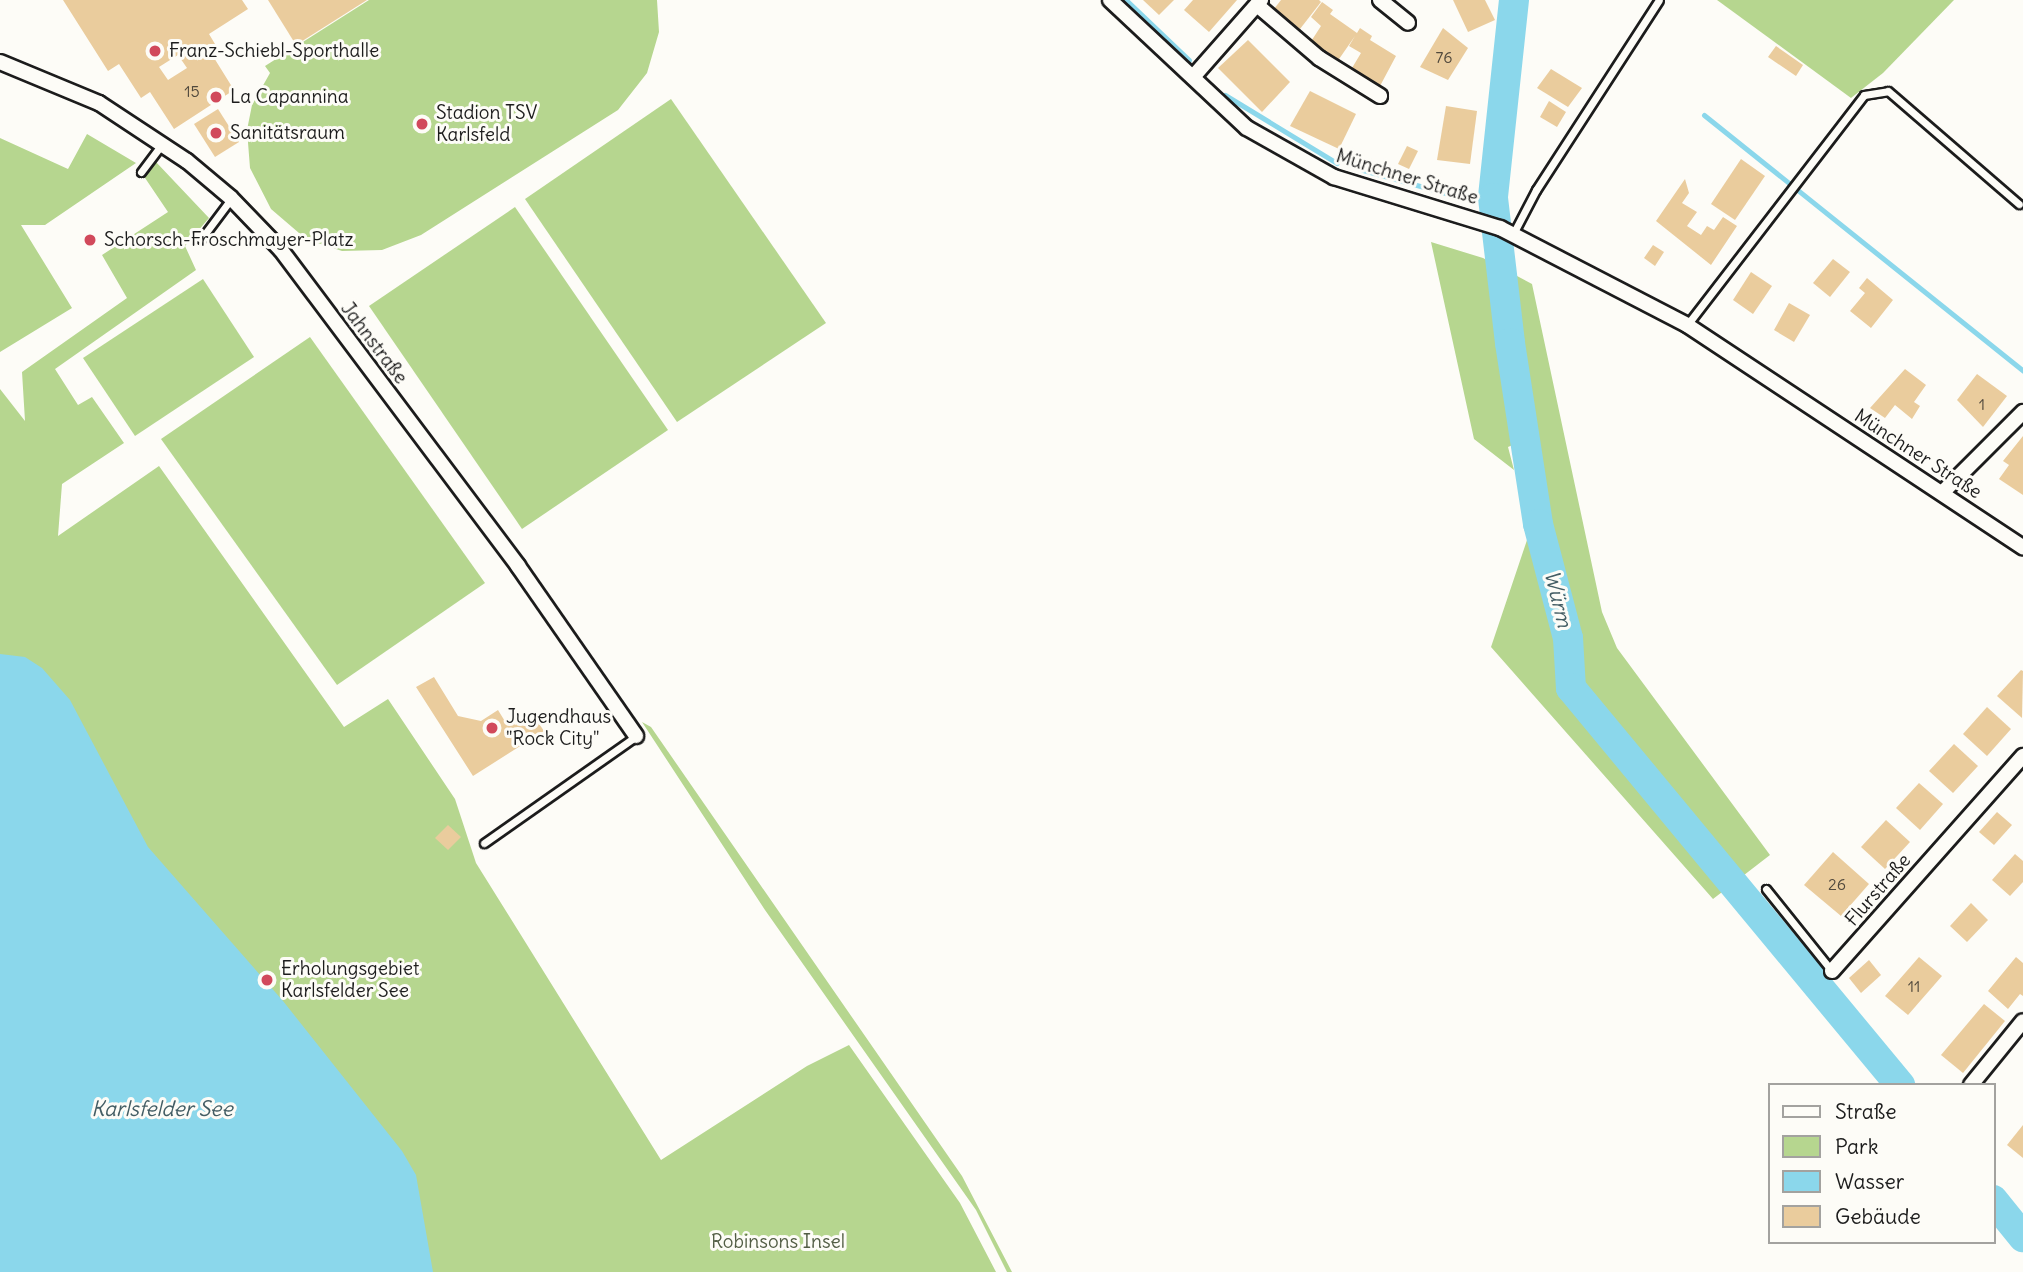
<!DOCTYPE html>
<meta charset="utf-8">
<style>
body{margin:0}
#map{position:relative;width:2023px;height:1272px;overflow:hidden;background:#fdfcf7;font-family:Delius,sans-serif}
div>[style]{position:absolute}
.green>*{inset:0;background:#b6d68f}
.water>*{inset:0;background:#8bd7eb}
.stream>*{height:5px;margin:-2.5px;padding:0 2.5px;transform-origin:2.5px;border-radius:2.5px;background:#8bd7eb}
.river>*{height:30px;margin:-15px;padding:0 15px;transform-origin:15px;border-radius:15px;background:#8bd7eb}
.building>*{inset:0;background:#eacc9d}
.roads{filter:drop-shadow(2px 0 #1c1c1c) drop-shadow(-2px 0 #1c1c1c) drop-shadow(0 2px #1c1c1c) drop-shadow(0 -2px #1c1c1c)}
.service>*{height:7px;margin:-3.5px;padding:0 3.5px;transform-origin:3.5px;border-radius:3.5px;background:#fdfcf7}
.minor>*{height:14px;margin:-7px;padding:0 7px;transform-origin:7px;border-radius:7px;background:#fdfcf7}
.dots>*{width:19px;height:19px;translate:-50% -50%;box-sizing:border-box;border:4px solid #fdfcf7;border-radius:50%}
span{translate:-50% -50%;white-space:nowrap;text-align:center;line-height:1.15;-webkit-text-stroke:6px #fdfcf7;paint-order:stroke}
.number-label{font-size:16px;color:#50483c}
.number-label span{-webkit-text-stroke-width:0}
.poi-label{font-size:19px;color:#1c1c1c}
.left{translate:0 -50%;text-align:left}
.street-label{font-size:19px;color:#1c1c1c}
.park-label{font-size:19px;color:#525d44}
.water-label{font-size:21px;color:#435d64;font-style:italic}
.legend{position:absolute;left:1768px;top:1083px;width:228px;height:161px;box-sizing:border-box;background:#fdfcf7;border:2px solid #a3a29f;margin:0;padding:9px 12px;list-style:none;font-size:21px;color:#1c1c1c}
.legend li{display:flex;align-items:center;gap:14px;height:35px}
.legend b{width:35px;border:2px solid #a3a29f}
</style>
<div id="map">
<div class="green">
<i style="clip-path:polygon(369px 0,657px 0,659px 32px,647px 73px,618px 110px,421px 235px,382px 250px,342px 251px,306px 239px,271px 209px,250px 168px,247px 130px,252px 105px,270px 73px,265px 66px)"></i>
<i style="clip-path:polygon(1717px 0,1954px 0,1883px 73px,1851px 98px)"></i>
<i style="clip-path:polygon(671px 99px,826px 323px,677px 422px,525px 199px)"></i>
<i style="clip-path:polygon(87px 134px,136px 163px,45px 225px,21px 225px,72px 308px,0 352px,0 138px,68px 169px)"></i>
<i style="clip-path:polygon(156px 162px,209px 218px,185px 246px,196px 270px,55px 369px,78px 405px,92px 397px,124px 443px,62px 484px,58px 536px,159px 466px,344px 727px,388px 699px,455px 799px,476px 863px,661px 1160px,807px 1066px,849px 1045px,960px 1203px,996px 1272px,0 1272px,0 389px,25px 421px,22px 372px,127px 298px,102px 255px,168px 212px,141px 172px)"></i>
<i style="clip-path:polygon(515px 207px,668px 430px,522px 529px,369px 306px)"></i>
<i style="clip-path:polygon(1431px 242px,1483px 258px,1532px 284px,1602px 612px,1617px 648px,1770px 855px,1713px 899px,1491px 647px,1527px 540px,1529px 517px,1515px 444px,1508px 447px,1514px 470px,1474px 439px)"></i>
<i style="clip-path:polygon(203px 279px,254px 357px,135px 436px,83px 358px)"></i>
<i style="clip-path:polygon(310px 337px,485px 583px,337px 685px,161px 439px)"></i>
<i style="clip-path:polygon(642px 722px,651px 727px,962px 1176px,1012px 1272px,1007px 1272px,976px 1210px,765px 910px)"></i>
</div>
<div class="water">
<i style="clip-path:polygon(0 654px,25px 657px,42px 668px,70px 700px,148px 847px,283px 1001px,402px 1151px,416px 1175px,433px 1272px,0 1272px)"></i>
</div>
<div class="stream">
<i style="left:1126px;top:0;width:87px;rotate:43.6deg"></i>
<i style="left:1502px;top:0;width:19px;rotate:58deg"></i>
<i style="left:1225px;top:95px;width:131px;rotate:31.3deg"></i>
<i style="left:1704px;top:115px;width:409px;rotate:38.7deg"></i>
<i style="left:1363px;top:170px;width:107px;rotate:15.7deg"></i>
<i style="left:1487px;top:209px;width:9px;rotate:27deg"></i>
</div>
<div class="river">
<i style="left:1514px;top:0;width:199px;rotate:96.1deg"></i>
<i style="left:1493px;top:198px;width:146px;rotate:83.3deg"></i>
<i style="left:1510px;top:343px;width:183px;rotate:81.2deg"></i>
<i style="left:1538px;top:524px;width:118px;rotate:75.3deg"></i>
<i style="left:1568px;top:638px;width:50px;rotate:86.6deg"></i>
<i style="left:1571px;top:688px;width:516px;rotate:50.35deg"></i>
<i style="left:1993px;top:1200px;width:48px;rotate:51deg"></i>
</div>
<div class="building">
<i style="clip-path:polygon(evenodd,63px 0,242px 0,248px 9px,209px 34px,218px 49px,211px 53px,234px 90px,174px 129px,150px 92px,141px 98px,119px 64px,108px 71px,63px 0,178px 55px,187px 68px,168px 80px,159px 67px,178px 55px)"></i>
<i style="clip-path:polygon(268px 0,367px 0,296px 45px)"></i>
<i style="clip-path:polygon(1143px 0,1174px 0,1159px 15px)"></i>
<i style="clip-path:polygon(1193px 0,1237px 0,1209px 32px,1184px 10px)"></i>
<i style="clip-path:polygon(1281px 0,1319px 0,1321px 2px,1300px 29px,1274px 9px)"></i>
<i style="clip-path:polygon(1453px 0,1485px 0,1495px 20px,1468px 32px)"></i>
<i style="clip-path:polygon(1322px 2px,1333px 10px,1330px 14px,1357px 33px,1360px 28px,1372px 36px,1370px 40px,1396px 56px,1380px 86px,1352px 68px,1361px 53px,1349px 46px,1355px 36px,1337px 62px,1310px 43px,1321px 26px,1311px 17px)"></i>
<i style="clip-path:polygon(1443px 28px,1468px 48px,1448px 80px,1420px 67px)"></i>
<i style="clip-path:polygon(1248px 40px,1290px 82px,1262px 112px,1218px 68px)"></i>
<i style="clip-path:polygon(1776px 46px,1803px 65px,1796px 76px,1768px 57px)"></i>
<i style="clip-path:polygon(1551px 69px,1582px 88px,1568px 107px,1537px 88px)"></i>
<i style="clip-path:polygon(1310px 91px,1356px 114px,1339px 149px,1290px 126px)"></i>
<i style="clip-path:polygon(1549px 101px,1566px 112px,1557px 127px,1540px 117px)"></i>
<i style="clip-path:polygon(1446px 106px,1477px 111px,1470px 164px,1437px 160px)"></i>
<i style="clip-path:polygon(218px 109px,239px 142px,215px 157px,194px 124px)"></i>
<i style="clip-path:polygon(1407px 146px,1418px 151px,1409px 169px,1398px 164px)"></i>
<i style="clip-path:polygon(1741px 159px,1765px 176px,1735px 220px,1711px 204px)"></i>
<i style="clip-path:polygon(1685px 179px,1689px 193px,1682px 203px,1697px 212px,1687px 226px,1701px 235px,1707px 226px,1714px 230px,1723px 217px,1737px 226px,1711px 265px,1656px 221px)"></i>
<i style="clip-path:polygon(1653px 245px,1664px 252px,1655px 266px,1644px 258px)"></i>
<i style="clip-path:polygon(1833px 259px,1850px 272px,1830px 297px,1813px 283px)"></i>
<i style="clip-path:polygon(1751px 272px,1772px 286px,1753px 314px,1733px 300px)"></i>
<i style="clip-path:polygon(1867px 278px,1893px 300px,1871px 328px,1850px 311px,1865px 293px,1859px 288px)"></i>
<i style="clip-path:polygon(1789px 303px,1810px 315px,1794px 342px,1774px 330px)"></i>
<i style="clip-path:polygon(1905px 369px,1926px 385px,1914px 402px,1920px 406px,1912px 419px,1895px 405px,1885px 418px,1870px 408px)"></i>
<i style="clip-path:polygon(1977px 374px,2007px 396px,1983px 427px,1957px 400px)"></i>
<i style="clip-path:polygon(2023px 436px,2023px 495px,1999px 479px,2009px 465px,2003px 461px)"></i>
<i style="clip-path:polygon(2021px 670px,2023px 671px,2022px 718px,1997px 696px)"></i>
<i style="clip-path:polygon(434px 677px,458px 716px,481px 721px,498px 710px,506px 723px,511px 720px,515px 725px,533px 715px,544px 731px,473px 776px,416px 687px)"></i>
<i style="clip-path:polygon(1987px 707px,2011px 729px,1987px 756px,1963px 734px)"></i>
<i style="clip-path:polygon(1954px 744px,1978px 766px,1953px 793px,1929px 771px)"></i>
<i style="clip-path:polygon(1919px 783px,1943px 804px,1920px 830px,1896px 808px)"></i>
<i style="clip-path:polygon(1997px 812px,2012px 825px,1994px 845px,1979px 832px)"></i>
<i style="clip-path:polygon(1886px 820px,1910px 842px,1885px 869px,1861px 847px)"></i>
<i style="clip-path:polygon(448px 825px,461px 837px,448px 850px,435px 838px)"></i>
<i style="clip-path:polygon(1833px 852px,1869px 884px,1841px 916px,1804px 885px)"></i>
<i style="clip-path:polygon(2015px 854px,2023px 861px,2023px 882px,2010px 896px,1992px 880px)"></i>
<i style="clip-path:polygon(1971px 903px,1988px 920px,1967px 942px,1950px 926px)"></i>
<i style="clip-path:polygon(1919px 957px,1942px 976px,1908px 1015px,1885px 996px)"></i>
<i style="clip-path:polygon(2016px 957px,2023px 963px,2023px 996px,2020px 994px,2008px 1009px,1988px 991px)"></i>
<i style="clip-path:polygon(1869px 960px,1881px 975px,1861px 993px,1849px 978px)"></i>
<i style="clip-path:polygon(1984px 1004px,2005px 1021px,1963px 1073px,1941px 1055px)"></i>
<i style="clip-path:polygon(2023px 1125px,2023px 1158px,2007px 1145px)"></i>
</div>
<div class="roads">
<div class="service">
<i style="left:141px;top:172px;width:34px;rotate:-53deg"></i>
<i style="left:1513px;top:234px;width:50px;rotate:-62.4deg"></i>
<i style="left:1536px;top:190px;width:226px;rotate:-57.1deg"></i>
<i style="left:201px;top:239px;width:50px;rotate:-53.1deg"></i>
<i style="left:1687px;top:325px;width:290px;rotate:-52.4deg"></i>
<i style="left:1864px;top:95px;width:24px;rotate:-9deg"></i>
<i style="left:1888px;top:91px;width:173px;rotate:40.8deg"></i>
<i style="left:484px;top:843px;width:186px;rotate:-35.1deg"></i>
<i style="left:1766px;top:889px;width:105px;rotate:51.2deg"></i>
</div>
<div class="minor">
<i style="left:1110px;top:0;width:187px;rotate:43.1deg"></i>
<i style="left:1247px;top:128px;width:100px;rotate:29.4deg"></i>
<i style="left:1334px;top:177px;width:174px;rotate:17.1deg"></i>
<i style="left:1500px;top:228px;width:211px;rotate:27.4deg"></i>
<i style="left:1687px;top:325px;width:403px;rotate:33.5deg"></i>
<i style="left:1380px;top:0;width:36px;rotate:39deg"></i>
<i style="left:1257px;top:5px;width:82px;rotate:40.5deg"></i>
<i style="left:1319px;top:58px;width:72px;rotate:31.9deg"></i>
<i style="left:0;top:62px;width:107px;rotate:22.5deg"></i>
<i style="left:99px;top:103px;width:105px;rotate:33.4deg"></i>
<i style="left:187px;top:161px;width:57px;rotate:40.1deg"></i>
<i style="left:231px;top:198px;width:72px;rotate:46.1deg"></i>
<i style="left:281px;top:250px;width:395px;rotate:53.1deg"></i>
<i style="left:518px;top:566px;width:207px;rotate:55.2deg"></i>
<i style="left:1193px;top:77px;width:103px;rotate:-48.6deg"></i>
<i style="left:1942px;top:493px;width:115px;rotate:-45deg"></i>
<i style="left:1832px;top:971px;width:288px;rotate:-48.4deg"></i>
<i style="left:1971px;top:1085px;width:82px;rotate:-50.9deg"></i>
</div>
</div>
<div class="dots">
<i style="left:155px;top:51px;background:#d1495b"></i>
<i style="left:216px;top:97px;background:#d1495b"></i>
<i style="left:422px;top:124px;background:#d1495b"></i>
<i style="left:216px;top:133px;background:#d1495b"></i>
<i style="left:90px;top:240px;background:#d1495b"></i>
<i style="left:492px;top:728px;background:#d1495b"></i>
<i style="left:267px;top:980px;background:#d1495b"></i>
</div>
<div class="number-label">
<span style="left:1444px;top:57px">76</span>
<span style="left:192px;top:91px">15</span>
<span style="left:1982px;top:404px">1</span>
<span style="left:1837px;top:884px">26</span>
<span style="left:1914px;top:986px">11</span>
</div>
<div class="poi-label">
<span class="left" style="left:169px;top:51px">Franz-Schiebl-Sporthalle</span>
<span class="left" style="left:230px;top:97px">La Capannina</span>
<span class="left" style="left:436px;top:124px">Stadion TSV<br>Karlsfeld</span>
<span class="left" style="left:230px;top:133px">Sanitätsraum</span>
<span class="left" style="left:104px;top:240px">Schorsch-Froschmayer-Platz</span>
<span class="left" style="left:506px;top:728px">Jugendhaus<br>"Rock City"</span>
<span class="left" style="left:281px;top:980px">Erholungsgebiet<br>Karlsfelder See</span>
</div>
<div class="street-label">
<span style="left:1407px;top:177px;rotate:17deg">Münchner Straße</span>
<span style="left:374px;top:343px;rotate:53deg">Jahnstraße</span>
<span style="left:1918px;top:454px;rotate:33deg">Münchner Straße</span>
<span style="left:1878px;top:890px;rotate:-49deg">Flurstraße</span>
</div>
<div class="park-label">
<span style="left:778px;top:1242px">Robinsons Insel</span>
</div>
<div class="water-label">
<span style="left:1558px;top:599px;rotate:76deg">Würm</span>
<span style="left:162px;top:1109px">Karlsfelder See</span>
</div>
<ul class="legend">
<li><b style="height:9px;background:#fdfcf7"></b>Straße</li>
<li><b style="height:19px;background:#b6d68f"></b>Park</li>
<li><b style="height:19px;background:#8bd7eb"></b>Wasser</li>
<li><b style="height:19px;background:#eacc9d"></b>Gebäude</li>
</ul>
</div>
